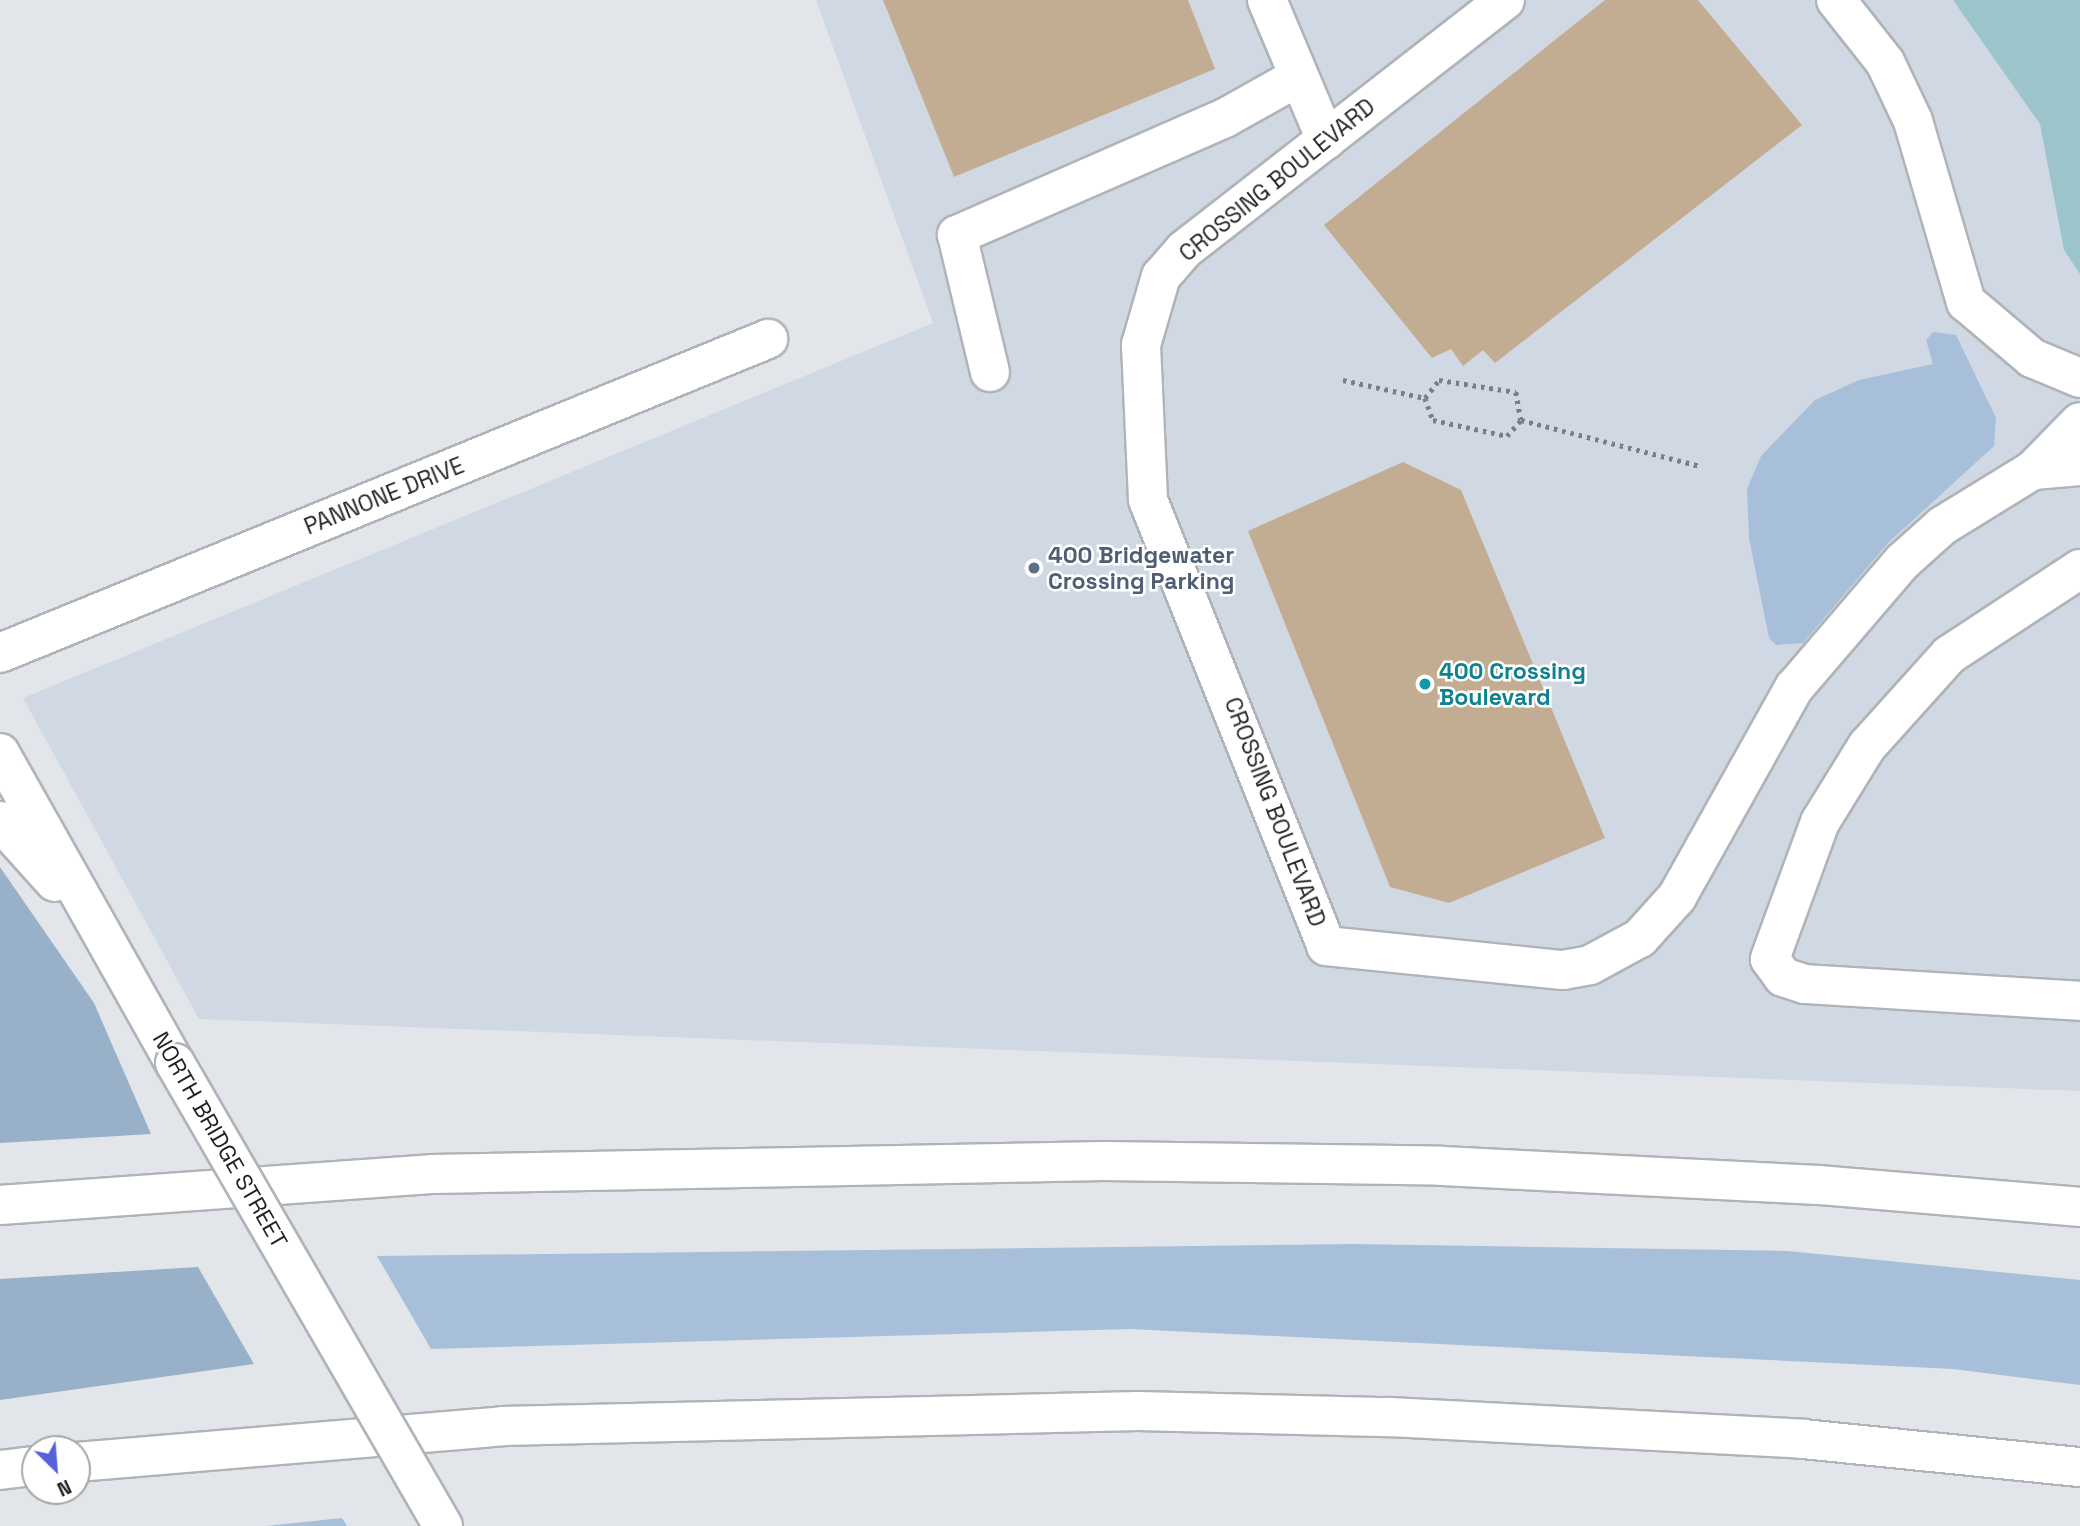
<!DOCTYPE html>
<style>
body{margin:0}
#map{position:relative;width:2080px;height:1526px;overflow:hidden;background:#e2e6ea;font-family:"Space Grotesk",sans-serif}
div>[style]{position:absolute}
.built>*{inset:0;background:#d0d9e3}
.green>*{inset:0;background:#a8bfd9}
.forest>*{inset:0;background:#99b0c9}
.water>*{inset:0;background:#9bc4cb}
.building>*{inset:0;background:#c3ad92}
.path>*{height:4.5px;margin-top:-2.25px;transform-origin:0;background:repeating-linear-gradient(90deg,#7c7f82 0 3.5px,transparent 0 8.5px)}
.roads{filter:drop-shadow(2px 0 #b0b4b8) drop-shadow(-2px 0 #b0b4b8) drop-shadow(0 2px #b0b4b8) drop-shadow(0 -2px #b0b4b8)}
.minor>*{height:38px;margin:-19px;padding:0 19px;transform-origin:19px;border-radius:19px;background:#fff}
.highway>*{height:38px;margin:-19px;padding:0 19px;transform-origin:19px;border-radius:19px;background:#fff}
.bridges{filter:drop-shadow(2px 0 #b0b4b8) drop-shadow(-2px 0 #b0b4b8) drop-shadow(0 2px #b0b4b8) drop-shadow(0 -2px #b0b4b8)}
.minor-bridge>*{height:38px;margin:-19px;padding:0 19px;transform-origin:19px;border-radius:19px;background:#fff}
.dots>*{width:19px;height:19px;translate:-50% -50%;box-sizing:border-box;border:4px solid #fff;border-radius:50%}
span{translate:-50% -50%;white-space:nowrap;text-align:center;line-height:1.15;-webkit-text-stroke:5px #fff;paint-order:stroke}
.street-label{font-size:23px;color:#1e2021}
.service-label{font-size:23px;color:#4e5e75;font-weight:700}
.left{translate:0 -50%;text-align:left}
.culture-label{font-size:23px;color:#0d838f;font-weight:700}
.north{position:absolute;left:21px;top:1435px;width:70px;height:70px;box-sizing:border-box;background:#fff;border:2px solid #a5a6a6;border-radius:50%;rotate:155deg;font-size:19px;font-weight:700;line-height:28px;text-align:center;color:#1e2021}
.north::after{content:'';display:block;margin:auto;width:24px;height:32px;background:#5761d8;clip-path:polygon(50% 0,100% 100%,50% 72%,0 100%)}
</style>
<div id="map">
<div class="built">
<i style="clip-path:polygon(816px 0,2080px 0,2080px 1091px,199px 1019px,23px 698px,933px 323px)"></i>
</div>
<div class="green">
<i style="clip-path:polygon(1933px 332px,1956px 335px,1996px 418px,1994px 446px,1888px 543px,1803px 643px,1776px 645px,1769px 638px,1749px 538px,1747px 489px,1761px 456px,1815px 400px,1859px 380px,1933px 364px,1926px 340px)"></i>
<i style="clip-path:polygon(1355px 1244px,1788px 1251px,2080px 1280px,2080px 1385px,1953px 1369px,1130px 1329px,431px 1349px,377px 1256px)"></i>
<i style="clip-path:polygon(342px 1518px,347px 1526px,266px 1526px)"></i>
</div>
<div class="forest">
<i style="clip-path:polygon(0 867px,94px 1003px,151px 1134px,0 1143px)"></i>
<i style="clip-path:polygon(198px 1267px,254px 1364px,0 1400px,0 1279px)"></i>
</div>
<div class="water">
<i style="clip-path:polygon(1953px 0,2080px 0,2080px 274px,2064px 250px,2040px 124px)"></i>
</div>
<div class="building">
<i style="clip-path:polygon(883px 0,1188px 0,1215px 69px,954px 177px)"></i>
<i style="clip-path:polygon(1605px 0,1698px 0,1802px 125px,1495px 363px,1483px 350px,1463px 366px,1451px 349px,1432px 358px,1324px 225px)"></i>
<i style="clip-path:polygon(1403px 462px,1461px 490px,1605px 838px,1449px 903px,1390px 887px,1248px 531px)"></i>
</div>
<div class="path">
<i style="left:1343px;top:380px;width:84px;rotate:12.4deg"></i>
<i style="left:1425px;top:398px;width:23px;rotate:-52deg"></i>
<i style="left:1439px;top:380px;width:78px;rotate:8.9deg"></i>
<i style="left:1516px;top:392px;width:28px;rotate:80deg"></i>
<i style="left:1425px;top:398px;width:23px;rotate:70deg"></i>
<i style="left:1433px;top:420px;width:76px;rotate:12.2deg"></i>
<i style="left:1507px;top:436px;width:21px;rotate:-49deg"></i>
<i style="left:1521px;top:420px;width:185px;rotate:14.4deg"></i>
</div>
<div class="roads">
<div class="minor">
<i style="left:1267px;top:0;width:152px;rotate:67.1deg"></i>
<i style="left:1505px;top:0;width:407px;rotate:142.1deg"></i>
<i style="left:1184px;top:250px;width:35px;rotate:131deg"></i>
<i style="left:1161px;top:276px;width:72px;rotate:106.2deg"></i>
<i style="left:1141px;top:345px;width:155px;rotate:87.4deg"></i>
<i style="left:1148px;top:500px;width:480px;rotate:68.2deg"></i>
<i style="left:1326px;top:946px;width:238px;rotate:5.8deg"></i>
<i style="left:1563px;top:970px;width:27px;rotate:-10deg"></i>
<i style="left:1590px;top:965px;width:57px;rotate:-28.4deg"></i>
<i style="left:1640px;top:938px;width:55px;rotate:-47.9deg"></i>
<i style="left:1677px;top:897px;width:240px;rotate:-60.8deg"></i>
<i style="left:1794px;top:688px;width:167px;rotate:-49.4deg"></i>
<i style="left:1903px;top:561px;width:52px;rotate:-41.9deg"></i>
<i style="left:1942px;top:526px;width:107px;rotate:-31.6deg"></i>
<i style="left:2033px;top:470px;width:67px;rotate:-45.6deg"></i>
<i style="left:1836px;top:0;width:79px;rotate:51.7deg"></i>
<i style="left:1885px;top:62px;width:65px;rotate:64.6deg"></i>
<i style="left:1913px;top:121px;width:189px;rotate:73.7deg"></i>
<i style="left:1966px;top:302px;width:87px;rotate:40.3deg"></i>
<i style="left:2032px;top:358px;width:52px;rotate:22.6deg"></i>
<i style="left:990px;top:372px;width:141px;rotate:-103.5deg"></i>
<i style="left:957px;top:235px;width:292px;rotate:-23.6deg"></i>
<i style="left:1225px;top:118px;width:84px;rotate:-29.3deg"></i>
<i style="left:2033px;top:470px;width:47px;rotate:-4.9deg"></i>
<i style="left:2080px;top:569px;width:157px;rotate:146.7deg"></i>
<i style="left:1949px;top:655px;width:122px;rotate:132deg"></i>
<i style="left:1867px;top:746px;width:89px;rotate:121.7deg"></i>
<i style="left:1820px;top:822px;width:146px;rotate:110.1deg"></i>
<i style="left:1770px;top:959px;width:22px;rotate:54deg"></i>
<i style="left:1783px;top:977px;width:23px;rotate:18deg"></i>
<i style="left:1805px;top:984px;width:276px;rotate:3.5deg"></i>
<i style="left:0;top:653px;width:830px;rotate:-22.24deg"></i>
<i style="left:0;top:753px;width:356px;rotate:60.6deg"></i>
<i style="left:0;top:821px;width:82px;rotate:48deg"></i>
</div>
<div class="highway">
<i style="left:0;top:1205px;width:434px;rotate:-4.1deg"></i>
<i style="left:433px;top:1174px;width:671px;rotate:-1.11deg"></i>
<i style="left:1104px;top:1161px;width:338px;rotate:0.8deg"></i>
<i style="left:1442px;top:1166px;width:377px;rotate:2.9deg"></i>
<i style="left:1819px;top:1185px;width:262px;rotate:4.8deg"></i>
<i style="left:77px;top:1462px;width:427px;rotate:-4.8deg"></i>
<i style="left:502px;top:1426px;width:636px;rotate:-1.35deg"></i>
<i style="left:1138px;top:1411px;width:252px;rotate:1.4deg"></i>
<i style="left:1390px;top:1417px;width:414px;rotate:3deg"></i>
<i style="left:1803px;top:1439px;width:278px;rotate:5.8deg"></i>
<i style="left:0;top:1470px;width:35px;rotate:-7deg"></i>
</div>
</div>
<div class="bridges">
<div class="minor-bridge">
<i style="left:175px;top:1063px;width:535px;rotate:59.94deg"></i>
</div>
</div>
<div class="dots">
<i style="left:1034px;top:568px;background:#5c6f8a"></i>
<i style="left:1425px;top:684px;background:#0f9aa8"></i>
</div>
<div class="street-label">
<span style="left:1277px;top:180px;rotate:-39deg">CROSSING BOULEVARD</span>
<span style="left:384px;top:496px;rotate:-22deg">PANNONE DRIVE</span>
<span style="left:1275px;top:812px;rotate:69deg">CROSSING BOULEVARD</span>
<span style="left:220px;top:1140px;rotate:60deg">NORTH BRIDGE STREET</span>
</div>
<div class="service-label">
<span class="left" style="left:1048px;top:568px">400 Bridgewater<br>Crossing Parking</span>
</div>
<div class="culture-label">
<span class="left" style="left:1439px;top:684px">400 Crossing<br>Boulevard</span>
</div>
<div class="north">N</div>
</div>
